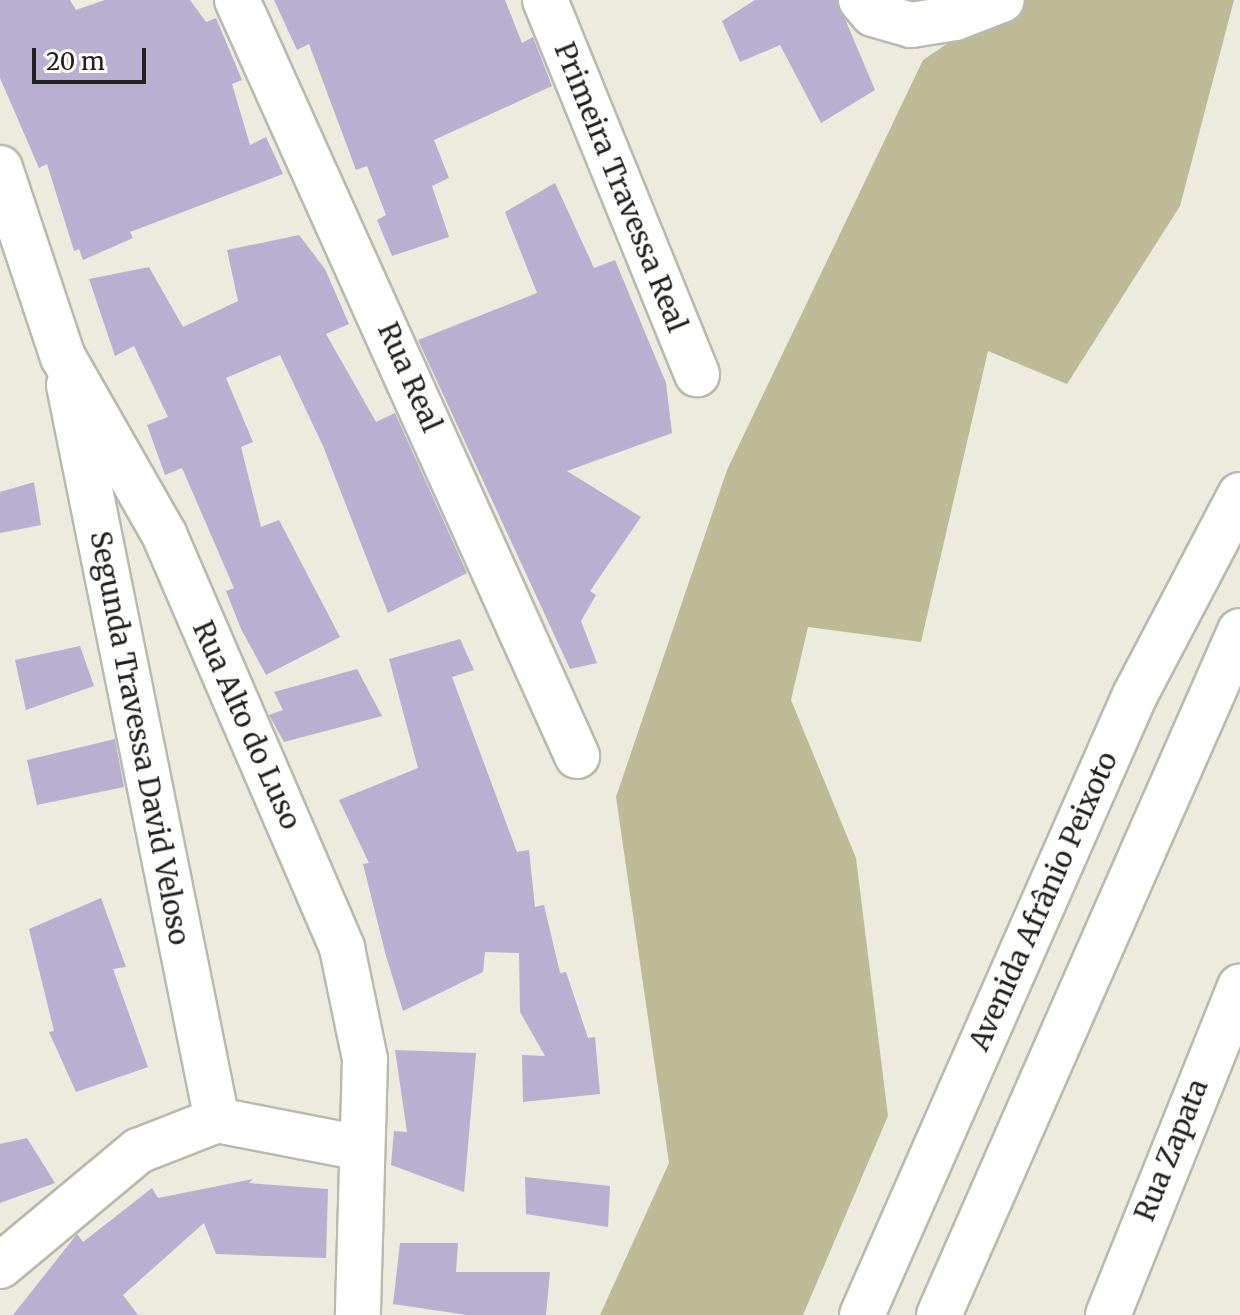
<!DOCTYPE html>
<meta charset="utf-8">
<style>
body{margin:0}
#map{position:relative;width:1240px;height:1315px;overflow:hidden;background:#ecebde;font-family:Merriweather,serif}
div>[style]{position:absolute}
.forest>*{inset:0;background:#beba96}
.building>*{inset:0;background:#b8afd1}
.roads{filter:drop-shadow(2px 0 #bab9ad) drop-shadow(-2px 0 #bab9ad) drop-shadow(0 2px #bab9ad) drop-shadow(0 -2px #bab9ad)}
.minor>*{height:44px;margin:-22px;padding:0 22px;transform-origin:22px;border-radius:22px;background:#fff}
.major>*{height:44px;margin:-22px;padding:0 22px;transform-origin:22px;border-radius:22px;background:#fff}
span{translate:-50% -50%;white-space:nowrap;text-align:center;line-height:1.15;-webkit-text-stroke:8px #fff;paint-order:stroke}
.street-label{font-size:28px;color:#21211c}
.scale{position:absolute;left:32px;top:48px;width:114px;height:36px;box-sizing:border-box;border:4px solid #21211c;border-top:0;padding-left:10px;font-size:24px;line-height:28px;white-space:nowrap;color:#21211c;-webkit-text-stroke:6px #fff;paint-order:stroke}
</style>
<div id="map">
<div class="forest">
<i style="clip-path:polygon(1012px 0,1234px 0,1180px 206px,1067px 384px,988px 351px,921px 642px,808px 627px,791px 700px,856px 858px,888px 1116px,803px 1315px,600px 1315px,669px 1163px,616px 797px,727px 470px,923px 60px)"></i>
</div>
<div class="building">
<i style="clip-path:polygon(0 0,70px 0,76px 10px,105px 0,190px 0,206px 22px,216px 18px,242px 80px,232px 84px,250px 145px,266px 137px,283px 174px,130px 232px,133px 238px,83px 260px,79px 249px,74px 251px,47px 164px,39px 168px,0 78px)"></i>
<i style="clip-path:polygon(274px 0,505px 0,522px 43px,533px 37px,552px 86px,434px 140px,449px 178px,432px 186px,449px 237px,392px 256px,377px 220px,386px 215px,367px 166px,356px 170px,309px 44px,297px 50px)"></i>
<i style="clip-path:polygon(755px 0,837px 0,875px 90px,821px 123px,780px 45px,740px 62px,722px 21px)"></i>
<i style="clip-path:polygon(555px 183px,594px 268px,615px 260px,666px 383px,672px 433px,567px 471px,641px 517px,590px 591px,596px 595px,581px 621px,597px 663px,570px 669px,418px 340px,537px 293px,505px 212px)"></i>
<i style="clip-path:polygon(299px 235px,325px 269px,349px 324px,326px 334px,376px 422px,395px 413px,467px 573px,388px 613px,323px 446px,280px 355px,226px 378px,253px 442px,241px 447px,261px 527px,279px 520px,340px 637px,266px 675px,241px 629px,226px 591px,234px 588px,182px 468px,165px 475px,147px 425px,168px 417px,134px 346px,115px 356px,89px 279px,149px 267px,183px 327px,238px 301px,227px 250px)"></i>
<i style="clip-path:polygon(34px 482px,41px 525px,0 533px,0 492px)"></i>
<i style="clip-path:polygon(460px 639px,474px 670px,452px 677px,517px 852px,529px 850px,535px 907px,544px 905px,560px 973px,566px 972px,588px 1038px,595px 1037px,600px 1094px,523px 1102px,522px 1055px,545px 1056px,520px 1012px,519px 953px,485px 952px,483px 972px,403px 1011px,386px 956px,363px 864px,369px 863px,339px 800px,418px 768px,389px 659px)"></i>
<i style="clip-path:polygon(80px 646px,94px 686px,26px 710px,15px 660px)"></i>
<i style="clip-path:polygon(357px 669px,382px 716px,284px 742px,269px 715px,283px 710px,274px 692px)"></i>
<i style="clip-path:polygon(115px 739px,124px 787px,37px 805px,27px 760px)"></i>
<i style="clip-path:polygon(101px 898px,126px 967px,113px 969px,148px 1067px,76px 1092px,49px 1032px,54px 1031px,29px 929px)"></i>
<i style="clip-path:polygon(395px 1050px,476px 1053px,464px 1192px,391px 1165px,394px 1131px,407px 1132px)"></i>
<i style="clip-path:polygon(27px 1138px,55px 1183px,0 1203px,0 1144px)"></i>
<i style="clip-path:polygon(525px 1177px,610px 1186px,608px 1227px,526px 1214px)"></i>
<i style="clip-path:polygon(253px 1179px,249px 1183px,328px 1189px,326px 1258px,216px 1254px,204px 1223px,123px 1295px,138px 1315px,13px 1315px,77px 1234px,83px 1242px,152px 1188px,158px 1198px)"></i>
<i style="clip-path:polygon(400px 1243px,458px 1243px,456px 1272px,550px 1272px,546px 1315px,467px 1315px,393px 1304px)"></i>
</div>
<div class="roads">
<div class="minor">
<i style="left:237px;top:0;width:829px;rotate:65.78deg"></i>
<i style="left:545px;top:0;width:404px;rotate:67.9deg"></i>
<i style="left:861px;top:0;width:18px;rotate:49deg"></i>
<i style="left:873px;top:14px;width:40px;rotate:16deg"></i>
<i style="left:911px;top:25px;width:45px;rotate:-9deg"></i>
<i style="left:955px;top:18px;width:50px;rotate:-21deg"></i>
<i style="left:0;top:168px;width:199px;rotate:71.6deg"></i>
<i style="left:63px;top:357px;width:204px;rotate:60.3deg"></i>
<i style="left:164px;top:534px;width:451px;rotate:66.7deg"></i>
<i style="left:342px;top:948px;width:113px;rotate:78.3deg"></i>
<i style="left:365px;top:1059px;width:256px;rotate:91.6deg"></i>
<i style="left:69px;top:385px;width:750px;rotate:78.62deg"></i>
<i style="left:0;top:1266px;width:180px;rotate:-39.8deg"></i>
<i style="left:138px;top:1151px;width:85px;rotate:-21.4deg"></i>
<i style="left:217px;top:1120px;width:147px;rotate:11deg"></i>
<i style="left:1108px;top:1315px;width:354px;rotate:-68.1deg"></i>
</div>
<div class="major">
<i style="left:862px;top:1315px;width:677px;rotate:-66.24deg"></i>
<i style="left:1135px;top:695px;width:226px;rotate:-62.3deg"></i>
<i style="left:939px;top:1315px;width:747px;rotate:-66.25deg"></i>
</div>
</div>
<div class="street-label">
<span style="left:621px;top:187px;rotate:68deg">Primeira Travessa Real</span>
<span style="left:410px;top:377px;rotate:66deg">Rua Real</span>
<span style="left:247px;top:725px;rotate:66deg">Rua Alto do Luso</span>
<span style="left:140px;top:738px;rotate:79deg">Segunda Travessa David Veloso</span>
<span style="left:1043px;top:901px;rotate:-66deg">Avenida Afrânio Peixoto</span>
<span style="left:1171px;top:1150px;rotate:-68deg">Rua Zapata</span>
</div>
<div class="scale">20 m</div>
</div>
